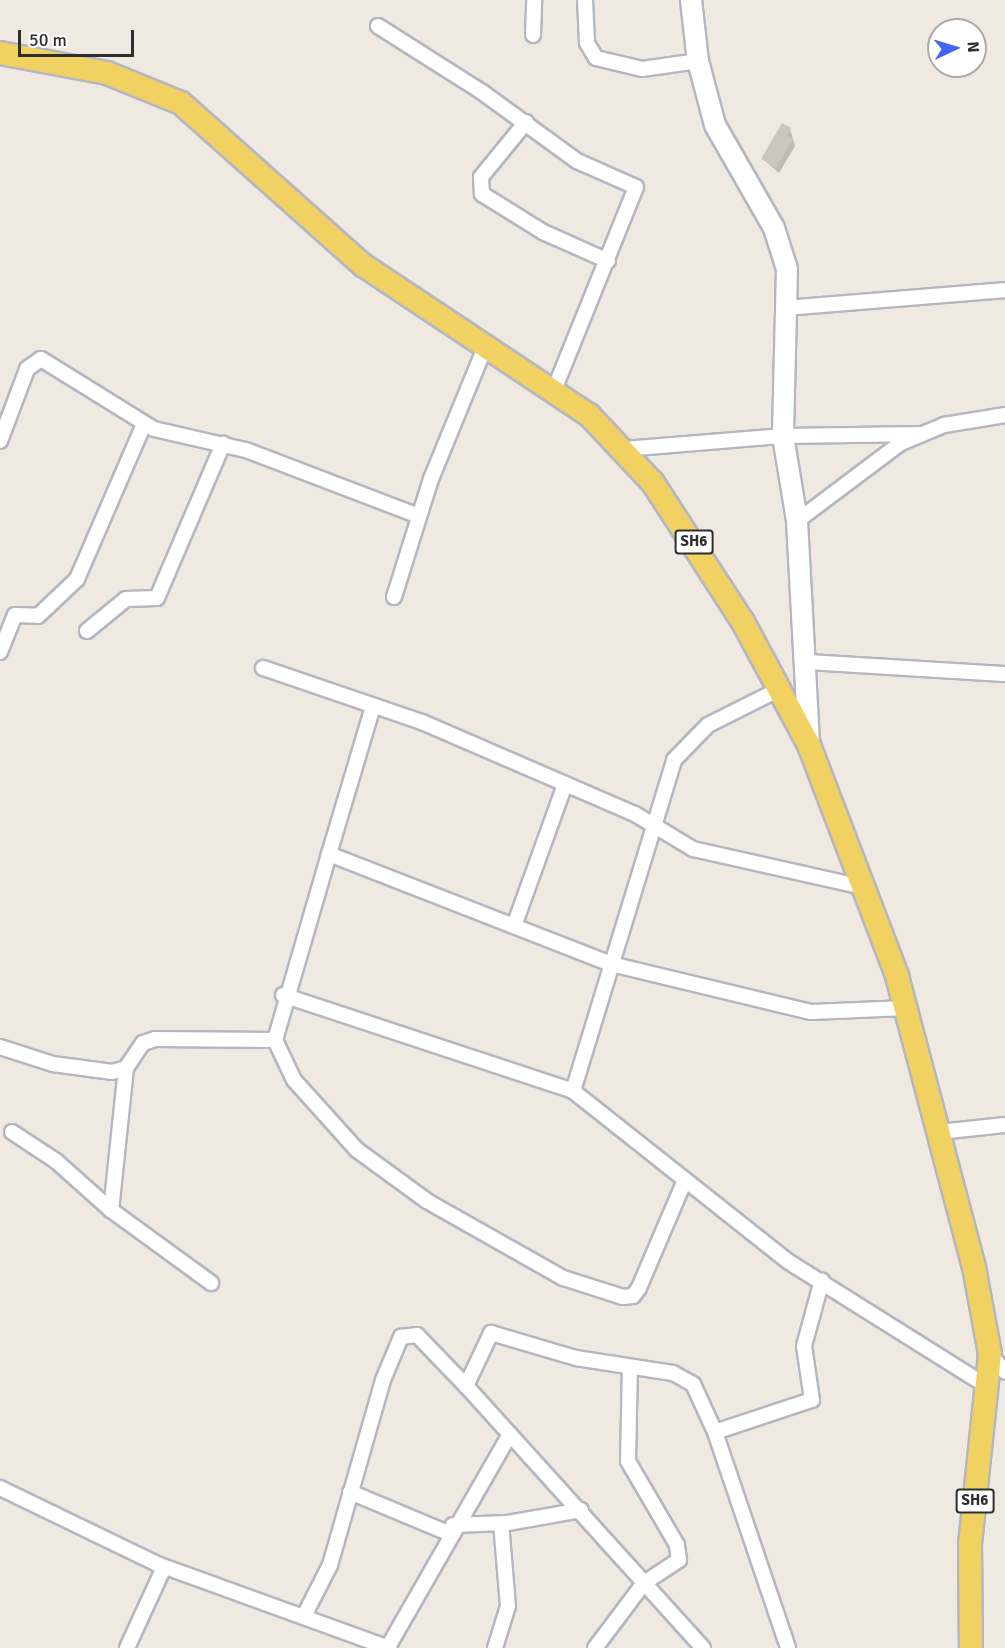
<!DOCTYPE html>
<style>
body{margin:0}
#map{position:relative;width:1005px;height:1648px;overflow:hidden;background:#efe9e1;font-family:Signika,sans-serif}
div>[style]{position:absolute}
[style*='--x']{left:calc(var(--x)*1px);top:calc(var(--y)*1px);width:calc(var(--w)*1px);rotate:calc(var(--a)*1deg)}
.shadow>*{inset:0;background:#0003}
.building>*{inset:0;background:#cbc7bf}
.roads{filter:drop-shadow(2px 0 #b4b7c1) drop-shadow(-2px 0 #b4b7c1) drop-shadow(0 2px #b4b7c1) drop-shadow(0 -2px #b4b7c1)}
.minor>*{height:14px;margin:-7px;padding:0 7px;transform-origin:7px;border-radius:7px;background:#fff}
.secondary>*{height:20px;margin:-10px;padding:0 10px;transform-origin:10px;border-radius:10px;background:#fff}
.primary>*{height:22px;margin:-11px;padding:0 11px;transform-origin:11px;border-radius:11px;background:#f2d163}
span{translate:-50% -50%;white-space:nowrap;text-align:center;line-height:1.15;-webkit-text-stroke:4.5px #fff;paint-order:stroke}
.shield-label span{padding:2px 4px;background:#fff;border:2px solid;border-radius:4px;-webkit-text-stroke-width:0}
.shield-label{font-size:15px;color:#2e2e2e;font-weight:700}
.north{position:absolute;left:927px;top:18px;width:60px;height:60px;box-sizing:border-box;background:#fff;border:2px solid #ababab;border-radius:50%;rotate:86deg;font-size:16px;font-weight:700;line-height:24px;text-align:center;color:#2e2e2e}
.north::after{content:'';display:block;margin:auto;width:21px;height:27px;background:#4264fb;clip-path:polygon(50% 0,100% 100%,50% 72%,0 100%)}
.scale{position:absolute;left:18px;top:30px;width:116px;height:27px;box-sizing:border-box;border:3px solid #2e2e2e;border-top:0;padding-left:8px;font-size:18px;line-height:21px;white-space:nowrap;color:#2e2e2e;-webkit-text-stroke:4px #fff;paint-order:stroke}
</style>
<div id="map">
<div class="shadow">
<i style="clip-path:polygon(790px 129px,795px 146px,779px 173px,763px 159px)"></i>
</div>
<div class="building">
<i style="clip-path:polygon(782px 123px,791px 128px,787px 136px,793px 139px,776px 168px,761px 159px)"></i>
</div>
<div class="roads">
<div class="minor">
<i style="--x:585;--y:0;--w:43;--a:87.3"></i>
<i style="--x:587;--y:43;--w:17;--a:59"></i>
<i style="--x:596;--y:58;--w:47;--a:13.4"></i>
<i style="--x:642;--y:69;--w:57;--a:-8.1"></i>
<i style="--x:378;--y:26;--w:123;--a:32.4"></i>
<i style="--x:482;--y:92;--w:117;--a:36"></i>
<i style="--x:577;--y:161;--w:64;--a:23.8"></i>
<i style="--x:636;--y:187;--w:219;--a:112"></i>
<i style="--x:533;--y:35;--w:35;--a:-88"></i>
<i style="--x:526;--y:122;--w:71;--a:129.3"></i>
<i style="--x:481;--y:177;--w:17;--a:87"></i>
<i style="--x:482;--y:194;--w:72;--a:31.9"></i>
<i style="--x:543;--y:232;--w:71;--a:24"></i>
<i style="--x:786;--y:308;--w:220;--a:-4.7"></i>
<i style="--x:0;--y:441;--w:77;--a:-69.4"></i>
<i style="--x:27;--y:369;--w:17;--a:-36"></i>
<i style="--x:41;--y:359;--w:133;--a:31.8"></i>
<i style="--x:154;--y:429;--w:94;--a:12.9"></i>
<i style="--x:246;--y:450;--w:185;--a:20.9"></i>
<i style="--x:624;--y:449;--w:160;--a:-4.7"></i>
<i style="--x:783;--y:436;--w:139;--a:-0.8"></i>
<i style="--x:797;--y:521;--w:130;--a:-36.9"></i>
<i style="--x:901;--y:443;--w:47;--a:-22.7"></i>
<i style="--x:944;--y:425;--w:62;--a:-9.3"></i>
<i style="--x:394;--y:597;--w:124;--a:-72.6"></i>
<i style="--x:431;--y:479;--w:145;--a:-67.7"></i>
<i style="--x:87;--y:631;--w:50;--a:-39.4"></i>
<i style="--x:126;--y:599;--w:31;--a:-2"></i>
<i style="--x:157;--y:598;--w:168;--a:-66.8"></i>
<i style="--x:0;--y:652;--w:40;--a:-68"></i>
<i style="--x:15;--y:615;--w:23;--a:2"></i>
<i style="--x:38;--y:616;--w:54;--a:-43.5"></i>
<i style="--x:77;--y:579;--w:169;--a:-66.6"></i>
<i style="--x:807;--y:662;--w:198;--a:3.5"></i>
<i style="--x:263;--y:668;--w:168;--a:18.8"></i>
<i style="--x:422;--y:722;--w:232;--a:23.4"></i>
<i style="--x:635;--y:814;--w:68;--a:31.1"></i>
<i style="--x:693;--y:849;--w:174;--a:12.6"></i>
<i style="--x:329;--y:854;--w:154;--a:-73.4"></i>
<i style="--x:514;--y:926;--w:151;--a:-70.2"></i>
<i style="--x:283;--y:995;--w:305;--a:18.3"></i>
<i style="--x:573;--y:1091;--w:275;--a:38.4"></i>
<i style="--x:789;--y:1262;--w:235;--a:32.1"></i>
<i style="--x:0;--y:1047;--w:56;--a:17.8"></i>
<i style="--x:53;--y:1064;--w:60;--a:7.7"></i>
<i style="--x:112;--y:1072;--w:15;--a:-16"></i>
<i style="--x:126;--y:1068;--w:30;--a:-56"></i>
<i style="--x:143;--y:1043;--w:13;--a:-18"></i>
<i style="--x:155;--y:1039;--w:120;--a:0.5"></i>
<i style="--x:126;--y:1068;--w:143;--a:96"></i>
<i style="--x:111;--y:1210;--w:124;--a:36.1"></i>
<i style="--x:573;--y:1091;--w:346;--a:-73"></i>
<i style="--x:674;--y:760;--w:49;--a:-45.8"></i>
<i style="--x:708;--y:725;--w:78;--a:-26.6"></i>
<i style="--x:12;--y:1132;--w:53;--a:33.4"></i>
<i style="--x:56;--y:1161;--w:74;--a:41.7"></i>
<i style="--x:939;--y:1132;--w:66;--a:-6.1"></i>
<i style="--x:685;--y:1180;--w:117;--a:113.1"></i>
<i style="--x:639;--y:1288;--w:10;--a:127"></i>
<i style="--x:633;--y:1296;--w:10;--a:174"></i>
<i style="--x:623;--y:1297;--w:63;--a:-162.4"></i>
<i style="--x:563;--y:1278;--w:156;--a:-150.5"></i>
<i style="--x:427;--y:1201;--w:87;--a:-143.9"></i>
<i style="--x:357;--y:1150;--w:94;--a:-132"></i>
<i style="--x:294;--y:1080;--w:44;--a:-115.4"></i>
<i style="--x:275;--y:1040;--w:194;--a:-73.8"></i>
<i style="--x:329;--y:854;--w:303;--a:21.3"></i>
<i style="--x:611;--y:964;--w:206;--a:13.5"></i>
<i style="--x:811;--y:1012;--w:95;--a:-2.4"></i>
<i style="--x:990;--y:1354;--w:23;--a:50"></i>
<i style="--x:715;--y:1432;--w:102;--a:-18.3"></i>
<i style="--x:812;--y:1400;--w:55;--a:-98.4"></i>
<i style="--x:804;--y:1346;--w:68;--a:-74.7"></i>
<i style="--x:0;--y:1488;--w:174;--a:25.8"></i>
<i style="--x:157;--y:1564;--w:247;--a:19.9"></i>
<i style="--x:350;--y:1492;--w:106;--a:22.7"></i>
<i style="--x:453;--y:1525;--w:55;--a:-2.1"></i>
<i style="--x:508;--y:1523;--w:74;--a:-10.1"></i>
<i style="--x:304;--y:1616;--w:57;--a:-63"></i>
<i style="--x:330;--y:1565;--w:192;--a:-74"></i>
<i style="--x:383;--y:1380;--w:47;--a:-67.3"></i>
<i style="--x:401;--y:1337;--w:16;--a:-7"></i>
<i style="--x:417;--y:1335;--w:71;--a:46.1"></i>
<i style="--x:388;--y:1647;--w:245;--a:-60.2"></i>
<i style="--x:127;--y:1648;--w:89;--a:-65.4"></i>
<i style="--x:495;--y:1648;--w:44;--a:-72.8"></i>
<i style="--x:508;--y:1606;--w:83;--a:-94.8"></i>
<i style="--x:595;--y:1648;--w:81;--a:-53"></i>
<i style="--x:644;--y:1583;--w:42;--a:-33.3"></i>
<i style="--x:679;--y:1560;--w:15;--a:-98"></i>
<i style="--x:677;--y:1545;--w:97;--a:-120.3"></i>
<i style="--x:628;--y:1461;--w:94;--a:-88.8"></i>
<i style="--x:703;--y:1648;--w:353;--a:-132.1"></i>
<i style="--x:466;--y:1386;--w:59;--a:-64.7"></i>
<i style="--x:491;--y:1333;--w:89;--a:16.4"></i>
<i style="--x:576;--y:1358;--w:98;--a:8.8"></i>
<i style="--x:673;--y:1373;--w:23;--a:29"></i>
<i style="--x:693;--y:1384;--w:53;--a:65.4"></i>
<i style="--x:715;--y:1432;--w:228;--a:71.3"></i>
</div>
<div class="secondary">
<i style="--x:691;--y:0;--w:61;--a:83.5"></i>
<i style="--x:698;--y:61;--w:66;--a:75.1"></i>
<i style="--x:715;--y:125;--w:119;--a:60.2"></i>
<i style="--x:774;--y:228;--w:43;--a:72.4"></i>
<i style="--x:787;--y:269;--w:167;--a:91.4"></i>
<i style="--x:783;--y:436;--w:86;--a:80.6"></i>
<i style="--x:797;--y:521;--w:224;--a:86.9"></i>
</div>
<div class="primary">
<i style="--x:0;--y:53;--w:109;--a:10.6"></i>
<i style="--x:107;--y:73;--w:80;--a:22.1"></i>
<i style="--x:181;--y:103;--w:244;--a:41.7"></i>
<i style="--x:363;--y:265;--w:271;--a:33.6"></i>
<i style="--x:589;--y:415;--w:93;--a:46.7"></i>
<i style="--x:653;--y:483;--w:166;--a:57.1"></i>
<i style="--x:743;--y:622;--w:140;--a:61.8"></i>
<i style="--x:809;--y:745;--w:247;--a:69.1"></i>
<i style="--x:897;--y:976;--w:301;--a:75.2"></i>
<i style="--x:974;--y:1267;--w:88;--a:79.6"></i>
<i style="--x:990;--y:1354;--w:190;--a:96"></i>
<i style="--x:970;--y:1543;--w:105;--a:89.5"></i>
</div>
</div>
<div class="shield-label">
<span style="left:694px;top:542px">SH6</span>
<span style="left:975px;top:1501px">SH6</span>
</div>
<div class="north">N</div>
<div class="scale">50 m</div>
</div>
